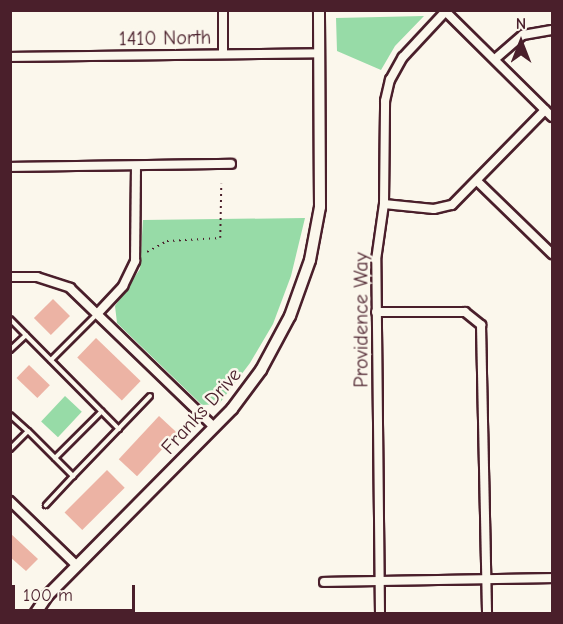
<!DOCTYPE html>
<style>
body{margin:0}
#map{position:relative;width:563px;height:624px;overflow:hidden;background:#fbf7ec;font-family:"Comic Neue",sans-serif}
div>[style]{position:absolute}
[style*='--x']{left:calc(var(--x)*1px);top:calc(var(--y)*1px);width:calc(var(--w)*1px);rotate:calc(var(--a)*1deg)}
.green>*{inset:0;background:#97dba7;transform-origin:0 0}
.building>*{inset:0;background:#ecb3a4;transform-origin:0 0}
.path>*{height:1.5px;margin-top:-0.75px;transform-origin:0;background:repeating-linear-gradient(90deg,#4a1f2b 0 1.5px,transparent 0 6px)}
.roads{filter:drop-shadow(2px 0 #4a1f2b) drop-shadow(-2px 0 #4a1f2b) drop-shadow(0 2px #4a1f2b) drop-shadow(0 -2px #4a1f2b)}
.service>*{height:4px;margin:-2px;padding:0 2px;transform-origin:2px;border-radius:2px;background:#fbf7ec}
.minor>*{height:8px;margin:-4px;padding:0 4px;transform-origin:4px;border-radius:4px;background:#fbf7ec}
.tertiary>*{height:10px;margin:-5px;padding:0 5px;transform-origin:5px;border-radius:5px;background:#fbf7ec}
span{translate:-50% -50%;white-space:nowrap;text-align:center;line-height:1.15;-webkit-text-stroke:5px #fbf7ec;paint-order:stroke}
.street-label{font-size:20px;color:#4a1f2b}
.frame{position:absolute;inset:0;border:12px solid #4a1f2b;pointer-events:none}
.north{position:absolute;left:491px;top:12px;width:60px;height:60px;-webkit-text-stroke:4px #fbf7ec;paint-order:stroke;rotate:0deg;font-size:16px;font-weight:700;line-height:24px;text-align:center;color:#4a1f2b}
.north::after{content:'';display:block;margin:auto;width:21px;height:27px;background:#4a1f2b;clip-path:polygon(50% 0,100% 100%,50% 72%,0 100%)}
.scale{position:absolute;left:12px;top:585px;width:123px;height:27px;box-sizing:border-box;border:3px solid #4a1f2b;border-top:0;padding-left:8px;font-size:18px;line-height:21px;white-space:nowrap;color:#4a1f2b;-webkit-text-stroke:4px #fbf7ec;paint-order:stroke}
</style>
<div id="map">
<div class="green">
<i style="clip-path:polygon(424px 16px,395px 46px,381px 70px,337px 51px,336px 18px)"></i>
<i style="clip-path:polygon(305px 218px,291px 276px,273px 324px,250px 363px,219px 404px,202px 405px,117px 323px,115px 306px,140px 269px,143px 220px)"></i>
<i style="left:65px;top:396px;width:23px;height:35px;rotate:43deg"></i>
</div>
<div class="building">
<i style="left:53px;top:299px;width:24px;height:27px;rotate:45deg"></i>
<i style="left:96px;top:338px;width:62px;height:27px;rotate:44deg"></i>
<i style="left:29px;top:365px;width:29px;height:18px;rotate:44deg"></i>
<i style="left:159px;top:416px;width:25px;height:59px;rotate:43deg"></i>
<i style="left:107px;top:470px;width:25px;height:60px;rotate:45deg"></i>
<i style="clip-path:polygon(10px 533px,38px 559px,26px 571px,10px 557px)"></i>
</div>
<div class="path">
<i style="--x:147;--y:252;--w:23;--a:-29"></i>
<i style="--x:167;--y:241;--w:53;--a:-3.2"></i>
<i style="--x:220;--y:238;--w:54;--a:-88.9"></i>
</div>
<div class="roads">
<div class="service">
<i style="--x:10;--y:319;--w:155;--a:45.3"></i>
<i style="--x:10;--y:350;--w:22;--a:-43"></i>
<i style="--x:51;--y:360;--w:65;--a:-45"></i>
<i style="--x:10;--y:415;--w:24;--a:42"></i>
<i style="--x:10;--y:449;--w:25;--a:-45"></i>
<i style="--x:28;--y:431;--w:64;--a:45"></i>
<i style="--x:73;--y:476;--w:40;--a:133"></i>
<i style="--x:55;--y:458;--w:66;--a:-45"></i>
<i style="--x:73;--y:476;--w:111;--a:-46.1"></i>
</div>
<div class="minor">
<i style="--x:223;--y:10;--w:44;--a:90"></i>
<i style="--x:444;--y:10;--w:152;--a:44.7"></i>
<i style="--x:10;--y:57;--w:309;--a:-0.7"></i>
<i style="--x:495;--y:59;--w:37;--a:-41"></i>
<i style="--x:523;--y:35;--w:29;--a:-10"></i>
<i style="--x:10;--y:167;--w:221;--a:-0.8"></i>
<i style="--x:477;--y:181;--w:105;--a:44.2"></i>
<i style="--x:384;--y:204;--w:50;--a:5.7"></i>
<i style="--x:434;--y:209;--w:18;--a:-13"></i>
<i style="--x:452;--y:205;--w:133;--a:-45.6"></i>
<i style="--x:10;--y:277;--w:27;--a:0"></i>
<i style="--x:37;--y:277;--w:35;--a:18"></i>
<i style="--x:70;--y:288;--w:200;--a:44"></i>
<i style="--x:376;--y:312;--w:89;--a:0"></i>
<i style="--x:465;--y:312;--w:21;--a:39"></i>
<i style="--x:481;--y:325;--w:289;--a:88.8"></i>
<i style="--x:98;--y:313;--w:37;--a:-47"></i>
<i style="--x:123;--y:286;--w:28;--a:-64"></i>
<i style="--x:135;--y:261;--w:95;--a:-89.4"></i>
<i style="--x:10;--y:501;--w:93;--a:44.1"></i>
<i style="--x:324;--y:582;--w:228;--a:-1"></i>
<i style="--x:380;--y:614;--w:354;--a:-90.6"></i>
<i style="--x:376;--y:260;--w:57;--a:-81.9"></i>
<i style="--x:384;--y:204;--w:103;--a:-89.4"></i>
<i style="--x:385;--y:101;--w:22;--a:-77"></i>
<i style="--x:390;--y:80;--w:26;--a:-61"></i>
<i style="--x:403;--y:57;--w:62;--a:-47"></i>
</div>
<div class="tertiary">
<i style="--x:35;--y:614;--w:23;--a:-56"></i>
<i style="--x:48;--y:595;--w:262;--a:-45.3"></i>
<i style="--x:232;--y:409;--w:49;--a:-53.4"></i>
<i style="--x:261;--y:370;--w:61;--a:-61.8"></i>
<i style="--x:290;--y:316;--w:59;--a:-70.3"></i>
<i style="--x:310;--y:260;--w:54;--a:-79.3"></i>
<i style="--x:320;--y:207;--w:197;--a:-90.3"></i>
</div>
</div>
<div class="street-label">
<span style="left:165px;top:38px;rotate:-1deg">1410 North</span>
<span style="left:361px;top:320px;rotate:-90deg">Providence Way</span>
<span style="left:201px;top:411px;rotate:-48deg">Franks Drive</span>
</div>
<div class="frame"></div>
<div class="north">N</div>
<div class="scale">100 m</div>
</div>
